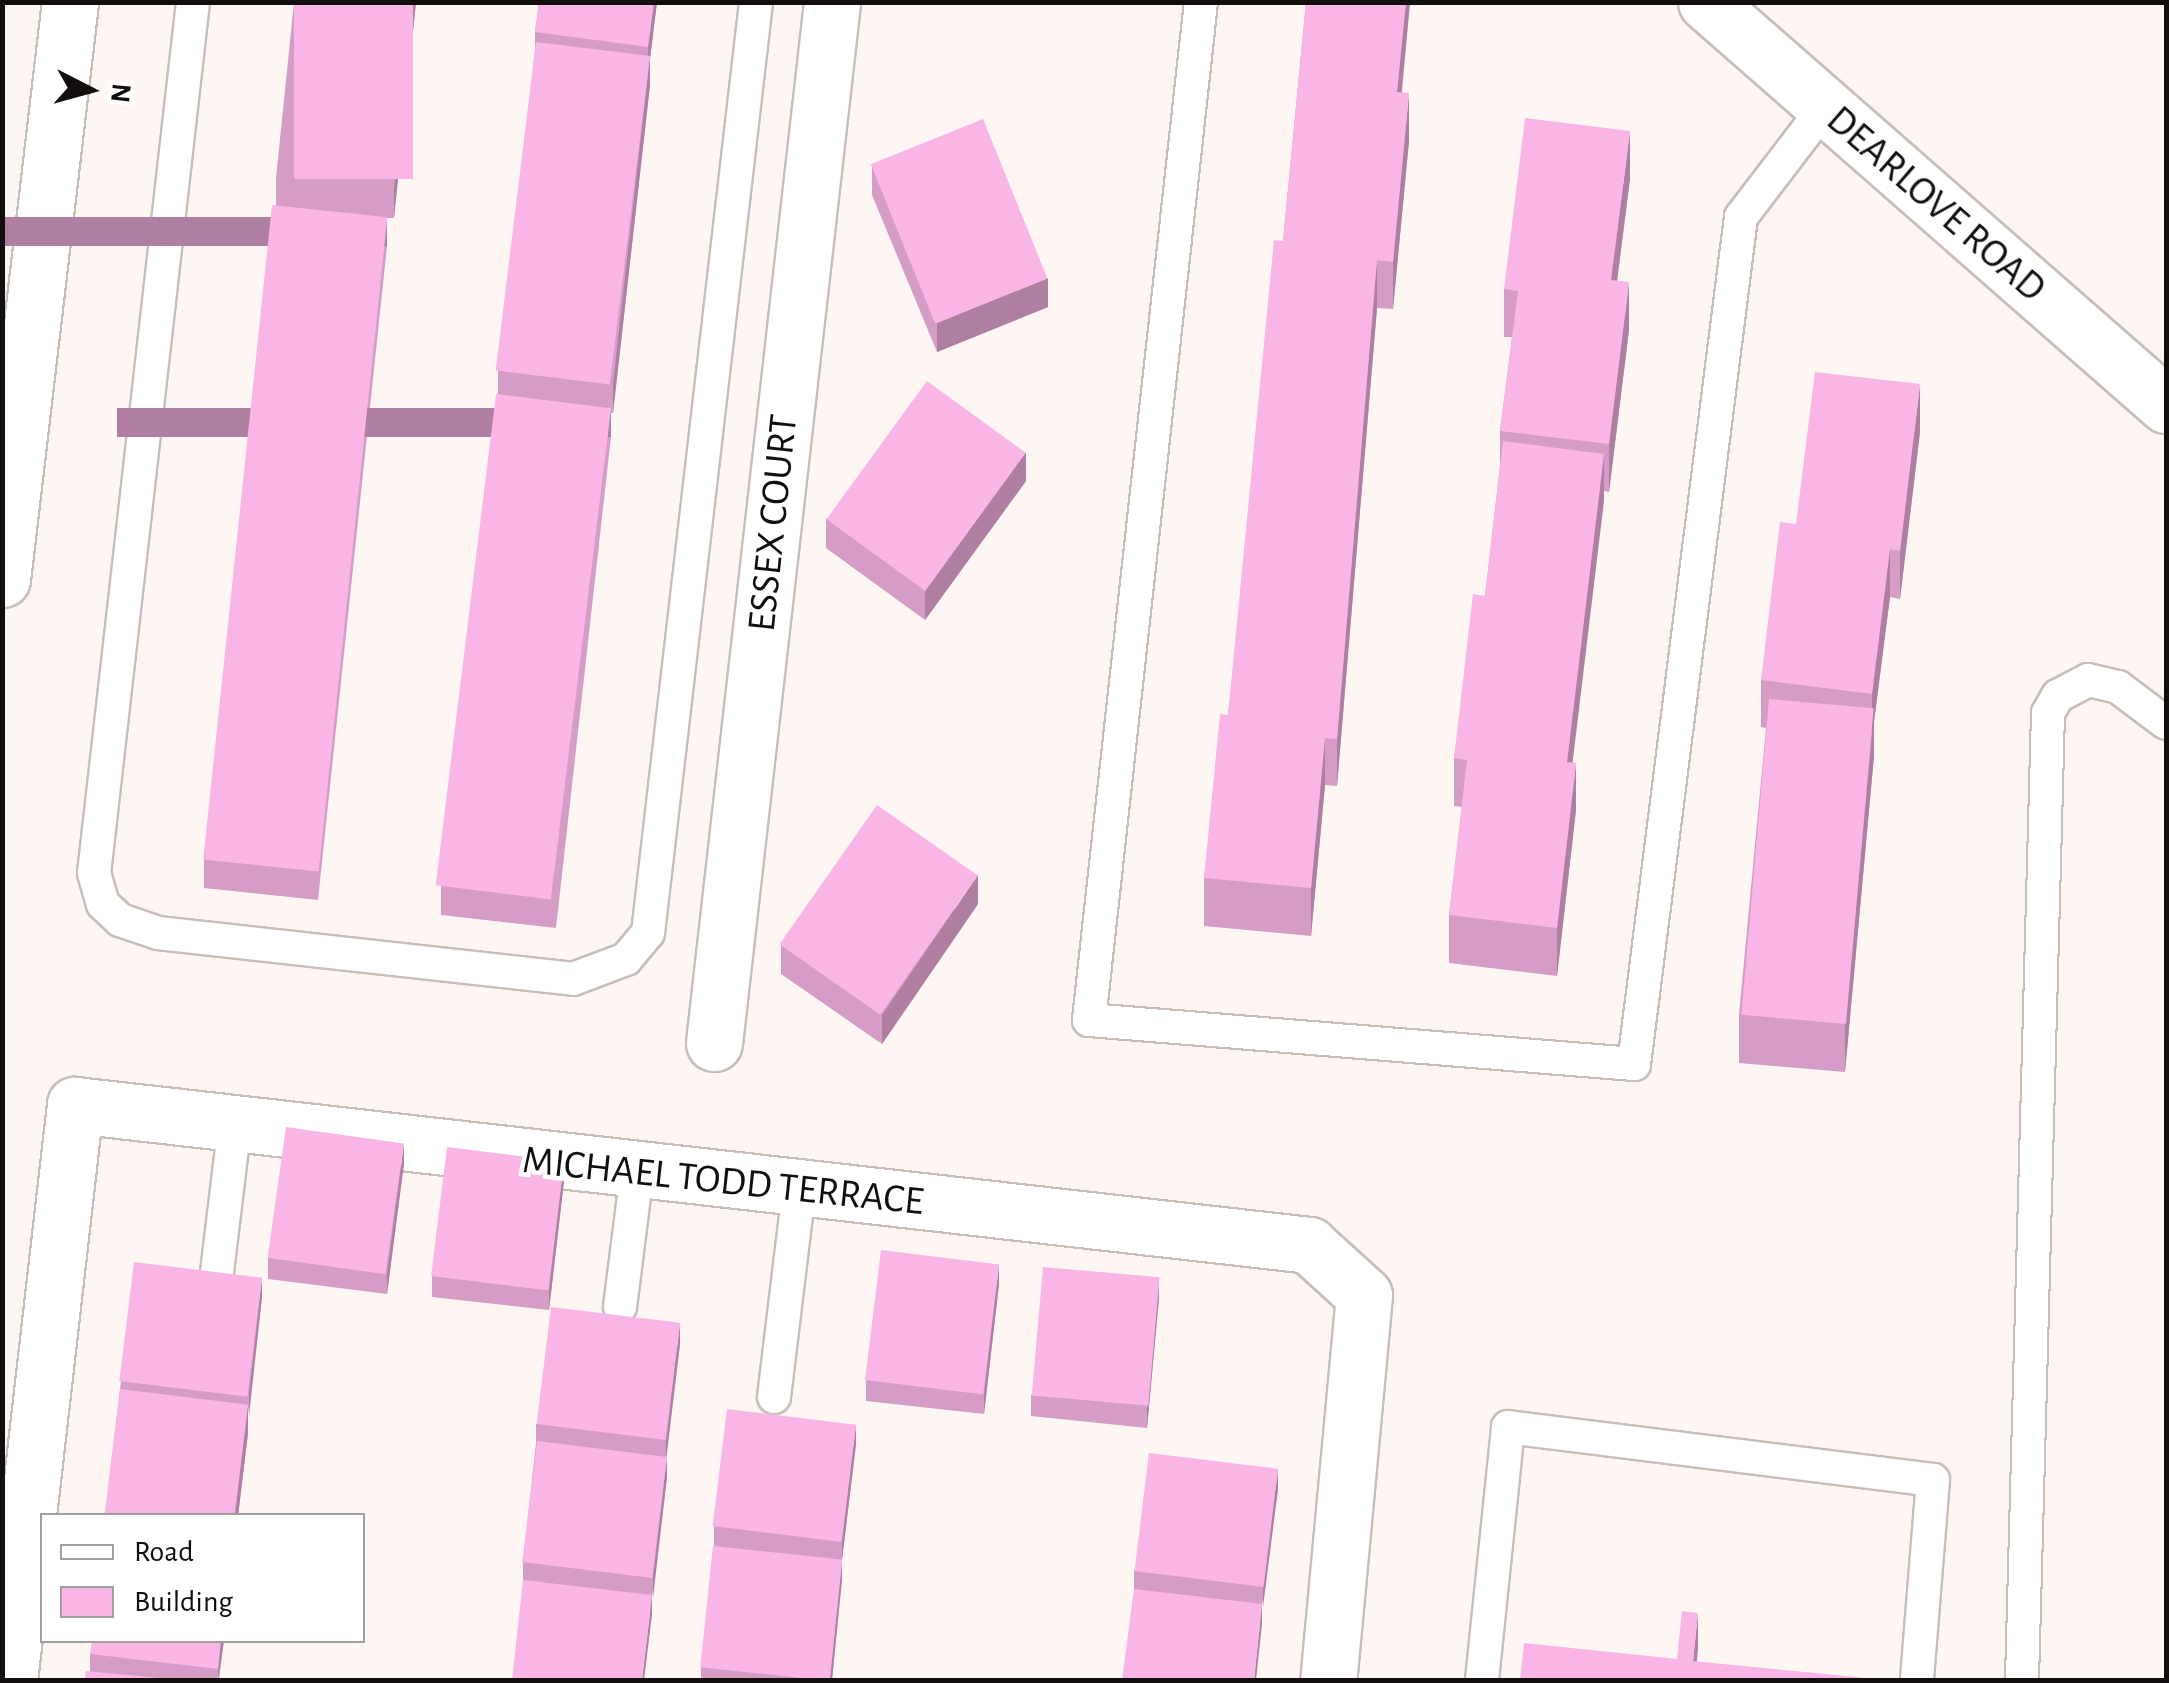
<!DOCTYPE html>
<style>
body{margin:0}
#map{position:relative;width:2169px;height:1683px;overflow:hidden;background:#fef6f3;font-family:"Alegreya Sans",sans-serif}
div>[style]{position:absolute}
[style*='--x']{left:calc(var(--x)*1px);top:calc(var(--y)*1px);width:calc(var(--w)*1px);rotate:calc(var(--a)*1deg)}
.roads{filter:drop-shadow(2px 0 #c7beba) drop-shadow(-2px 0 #c7beba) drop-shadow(0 2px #c7beba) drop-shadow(0 -2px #c7beba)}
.lane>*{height:32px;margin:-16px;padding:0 16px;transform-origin:16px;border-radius:16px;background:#fff}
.street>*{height:55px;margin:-27.5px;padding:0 27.5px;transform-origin:27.5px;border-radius:27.5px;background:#fff}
.secondary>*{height:55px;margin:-27.5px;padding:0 27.5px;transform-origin:27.5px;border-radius:27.5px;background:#fff}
.wall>*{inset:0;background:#d59cc6}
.shaded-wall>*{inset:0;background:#ae7fa1;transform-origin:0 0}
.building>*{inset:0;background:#f8b5e6;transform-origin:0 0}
span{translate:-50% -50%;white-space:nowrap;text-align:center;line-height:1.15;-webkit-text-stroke:9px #fff;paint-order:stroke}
.street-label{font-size:40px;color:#110e0d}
.frame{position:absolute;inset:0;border:5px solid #110e0d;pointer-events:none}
.legend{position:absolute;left:40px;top:1513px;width:325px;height:130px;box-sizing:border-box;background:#fff;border:2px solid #a09f9e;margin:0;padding:12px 18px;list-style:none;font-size:30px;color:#110e0d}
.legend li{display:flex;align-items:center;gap:20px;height:50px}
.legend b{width:50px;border:2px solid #a09f9e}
.north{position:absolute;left:40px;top:40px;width:100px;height:100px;-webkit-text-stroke:8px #fff;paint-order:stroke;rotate:96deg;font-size:28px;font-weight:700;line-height:40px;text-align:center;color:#110e0d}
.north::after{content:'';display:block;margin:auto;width:35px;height:45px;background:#110e0d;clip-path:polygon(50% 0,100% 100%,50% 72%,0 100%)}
</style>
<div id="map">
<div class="roads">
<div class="lane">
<i style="--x:193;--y:2;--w:877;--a:96.48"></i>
<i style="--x:94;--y:873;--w:32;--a:74"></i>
<i style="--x:103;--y:904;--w:23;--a:43"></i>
<i style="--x:120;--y:920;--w:40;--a:18.9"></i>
<i style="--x:158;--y:933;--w:418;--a:6.3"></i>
<i style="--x:573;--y:979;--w:57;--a:-20.7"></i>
<i style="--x:626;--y:959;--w:34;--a:-50"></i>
<i style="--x:648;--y:933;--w:937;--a:-83.38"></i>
<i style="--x:1201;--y:2;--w:1024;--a:96.28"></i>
<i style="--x:1089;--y:1020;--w:547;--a:4.62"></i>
<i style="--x:1634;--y:1064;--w:854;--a:-82.8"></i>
<i style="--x:1741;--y:217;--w:138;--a:-52.6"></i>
<i style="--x:217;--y:1272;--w:149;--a:-83.1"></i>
<i style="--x:620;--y:1307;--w:136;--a:-82.8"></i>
<i style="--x:774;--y:1397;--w:209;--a:-83.1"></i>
<i style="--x:1482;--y:1680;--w:254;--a:-84.1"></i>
<i style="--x:1508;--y:1427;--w:428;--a:7.1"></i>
<i style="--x:1933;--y:1480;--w:201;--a:94.6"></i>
<i style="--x:2022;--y:1680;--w:967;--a:-88.46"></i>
<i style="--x:2048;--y:713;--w:20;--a:-60"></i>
<i style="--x:2058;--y:696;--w:34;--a:-28"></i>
<i style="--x:2088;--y:680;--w:31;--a:13"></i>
<i style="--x:2118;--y:687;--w:60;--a:36.9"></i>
</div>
<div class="street">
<i style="--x:2;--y:579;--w:581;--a:-83.28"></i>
<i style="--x:714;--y:1043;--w:1048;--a:-83.53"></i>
<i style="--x:9;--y:1680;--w:579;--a:-83.45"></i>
<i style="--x:75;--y:1105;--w:1242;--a:6.47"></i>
<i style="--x:1309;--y:1245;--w:74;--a:42.3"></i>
<i style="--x:1364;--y:1295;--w:387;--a:95.3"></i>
</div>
<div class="secondary">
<i style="--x:1706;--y:2;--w:612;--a:41.22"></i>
</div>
</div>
<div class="wall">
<i style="clip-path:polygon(294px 2px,416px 2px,394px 218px,387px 218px,387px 246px,318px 900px,204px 888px,204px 859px,276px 205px,276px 178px)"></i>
<i style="clip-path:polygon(539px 2px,657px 2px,650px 59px,650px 85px,613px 413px,611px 413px,611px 437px,556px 928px,441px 915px,441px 886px,498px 395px,498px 371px,535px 51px,535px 32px)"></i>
<i style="clip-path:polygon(1306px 2px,1410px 2px,1402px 92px,1409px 141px,1393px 309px,1377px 308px,1337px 786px,1325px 785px,1311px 936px,1204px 926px,1204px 878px,1228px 715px,1283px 241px)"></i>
<i style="clip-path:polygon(872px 166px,1048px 307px,937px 352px,872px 195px)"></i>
<i style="clip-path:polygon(1630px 179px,1617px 281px,1629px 330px,1609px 492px,1604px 491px,1572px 762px,1576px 810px,1557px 976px,1449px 963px,1449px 915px,1462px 807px,1454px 806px,1454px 758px,1485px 596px,1500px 466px,1500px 431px,1512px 337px,1504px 337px,1504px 289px)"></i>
<i style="clip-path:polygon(1920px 432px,1900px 599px,1890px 597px,1874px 722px,1874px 756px,1845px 1072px,1739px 1063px,1739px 1015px,1766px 728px,1761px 727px,1761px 680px,1796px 524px)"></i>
<i style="clip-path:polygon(1026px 481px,925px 620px,826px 548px,826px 519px)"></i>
<i style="clip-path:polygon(978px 904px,882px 1044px,781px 974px,781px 945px)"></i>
<i style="clip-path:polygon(404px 1163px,387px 1294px,268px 1279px,268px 1258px)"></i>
<i style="clip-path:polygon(564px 1181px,549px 1310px,432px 1297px,432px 1276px)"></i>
<i style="clip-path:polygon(999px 1284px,984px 1414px,866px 1401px,866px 1380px)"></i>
<i style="clip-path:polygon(262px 1297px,248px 1415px,248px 1433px,238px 1516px,105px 1516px,121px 1381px)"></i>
<i style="clip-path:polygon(1159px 1298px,1147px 1428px,1031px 1416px,1031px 1395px)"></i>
<i style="clip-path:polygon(680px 1344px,666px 1456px,667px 1477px,652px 1598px,652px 1615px,523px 1581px,523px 1562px,536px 1443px,536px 1424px)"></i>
<i style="clip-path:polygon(856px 1444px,842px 1560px,842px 1579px,832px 1680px,701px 1680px,701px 1667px,714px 1546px,714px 1526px)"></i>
<i style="clip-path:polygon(1278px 1489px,1262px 1607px,1262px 1624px,1134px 1589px,1134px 1571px)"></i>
<i style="clip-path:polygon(224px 1640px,219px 1680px,85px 1680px,90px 1672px,90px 1654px)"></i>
</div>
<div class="shaded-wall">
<i style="clip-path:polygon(413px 2px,416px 2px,394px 218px,394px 190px)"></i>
<i style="clip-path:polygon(654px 2px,657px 2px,650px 59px,650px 85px,613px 413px,613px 384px,648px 74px,648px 47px)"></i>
<i style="clip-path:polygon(1406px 2px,1410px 2px,1397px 139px,1397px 92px)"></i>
<i style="clip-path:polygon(1409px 93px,1409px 141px,1393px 309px,1393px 262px)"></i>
<i style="clip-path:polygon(1630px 131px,1630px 179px,1611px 328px,1611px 280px)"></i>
<i style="left:387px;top:217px;width:29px;height:658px;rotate:90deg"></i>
<i style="clip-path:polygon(1377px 260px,1377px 308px,1337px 786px,1337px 739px)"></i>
<i style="clip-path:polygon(1048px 278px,1048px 307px,937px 352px,937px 323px)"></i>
<i style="clip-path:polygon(1629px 282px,1629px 330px,1609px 492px,1609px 444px)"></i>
<i style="clip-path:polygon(1920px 384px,1920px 432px,1900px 599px,1900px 551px)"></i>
<i style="left:611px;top:408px;width:29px;height:494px;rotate:90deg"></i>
<i style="clip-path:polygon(1026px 452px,1026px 481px,925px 620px,925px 591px)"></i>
<i style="clip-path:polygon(1604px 454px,1604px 501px,1567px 809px,1567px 762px)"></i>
<i style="clip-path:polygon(1890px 549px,1890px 597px,1874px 722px,1874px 756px,1845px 1072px,1845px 1025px,1872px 735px,1872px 694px)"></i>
<i style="clip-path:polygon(1325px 738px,1325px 785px,1311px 936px,1311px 888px)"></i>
<i style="clip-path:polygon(1576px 763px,1576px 810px,1557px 976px,1557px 928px)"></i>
<i style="clip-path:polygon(978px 875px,978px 904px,882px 1044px,882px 1015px)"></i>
<i style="clip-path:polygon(404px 1143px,404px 1163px,387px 1294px,387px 1274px)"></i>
<i style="clip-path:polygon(564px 1161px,564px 1181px,549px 1310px,549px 1290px)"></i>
<i style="clip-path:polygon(999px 1264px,999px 1284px,984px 1414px,984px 1394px)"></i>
<i style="clip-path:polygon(262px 1277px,262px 1297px,249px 1416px,249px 1395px)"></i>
<i style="clip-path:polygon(1159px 1278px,1159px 1298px,1147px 1428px,1147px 1408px)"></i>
<i style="clip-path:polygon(680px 1323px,680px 1344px,666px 1461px,666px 1441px)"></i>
<i style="clip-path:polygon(248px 1404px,248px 1433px,238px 1516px,235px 1516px)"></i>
<i style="clip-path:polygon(856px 1424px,856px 1444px,842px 1560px,842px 1579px,832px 1680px,830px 1680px,842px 1561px,842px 1541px)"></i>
<i style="clip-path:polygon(667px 1457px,667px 1477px,653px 1598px,653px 1578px)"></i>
<i style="clip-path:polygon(1278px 1469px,1278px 1489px,1263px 1607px,1263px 1587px)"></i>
<i style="clip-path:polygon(652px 1595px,652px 1615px,644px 1680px,642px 1680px)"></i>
<i style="clip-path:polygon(1262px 1604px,1262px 1624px,1256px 1680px,1254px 1680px)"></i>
<i style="clip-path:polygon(1698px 1613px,1698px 1649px,1695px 1680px,1693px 1661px)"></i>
<i style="clip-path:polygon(221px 1640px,224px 1640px,218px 1680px,218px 1669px)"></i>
</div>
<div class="building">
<i style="left:294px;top:2px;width:119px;height:177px"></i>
<i style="clip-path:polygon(539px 2px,654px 2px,648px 47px,535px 32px)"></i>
<i style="clip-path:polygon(1306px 2px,1406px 2px,1397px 92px,1409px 93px,1393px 262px,1377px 260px,1337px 739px,1325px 738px,1311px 888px,1204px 878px,1220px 714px,1228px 715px,1274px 240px,1283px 241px)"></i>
<i style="left:536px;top:42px;width:115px;height:331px;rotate:7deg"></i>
<i style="clip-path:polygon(1525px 118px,1630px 131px,1611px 280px,1629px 282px,1609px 444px,1500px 431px,1518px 291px,1504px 289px)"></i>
<i style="left:983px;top:119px;width:172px;height:121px;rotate:68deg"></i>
<i style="left:272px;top:205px;width:116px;height:658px;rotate:6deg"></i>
<i style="clip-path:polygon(1815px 372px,1920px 384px,1900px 551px,1890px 549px,1872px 694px,1761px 680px,1780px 522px,1796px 524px)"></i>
<i style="left:927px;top:381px;width:122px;height:171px;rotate:36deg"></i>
<i style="left:496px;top:394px;width:116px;height:495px;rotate:7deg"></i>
<i style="clip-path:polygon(1503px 441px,1604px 454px,1567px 762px,1576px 763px,1557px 928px,1449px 915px,1467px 760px,1454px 758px,1473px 594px,1485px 596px)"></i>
<i style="left:1769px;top:699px;width:105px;height:317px;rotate:5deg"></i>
<i style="left:877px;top:805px;width:123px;height:170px;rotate:35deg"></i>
<i style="left:286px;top:1127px;width:119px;height:132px;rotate:8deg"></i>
<i style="left:447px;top:1147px;width:118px;height:130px;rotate:7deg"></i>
<i style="left:881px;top:1250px;width:119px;height:131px;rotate:7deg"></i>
<i style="left:134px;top:1262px;width:129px;height:120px;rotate:7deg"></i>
<i style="left:1043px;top:1267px;width:117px;height:129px;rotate:5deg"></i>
<i style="left:551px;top:1307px;width:130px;height:118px;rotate:7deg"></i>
<i style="left:120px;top:1389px;width:129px;height:128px;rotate:7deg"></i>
<i style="left:727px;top:1409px;width:130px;height:118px;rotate:7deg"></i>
<i style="left:537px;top:1441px;width:131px;height:122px;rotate:7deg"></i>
<i style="left:1149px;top:1453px;width:130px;height:119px;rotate:7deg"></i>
<i style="left:713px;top:1546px;width:130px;height:122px;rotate:6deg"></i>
<i style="clip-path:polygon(523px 1580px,652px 1595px,642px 1680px,512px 1680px)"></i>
<i style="clip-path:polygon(1134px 1589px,1262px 1604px,1254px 1680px,1122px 1680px)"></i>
<i style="clip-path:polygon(1682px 1611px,1698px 1613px,1693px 1661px,1886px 1680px,1520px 1680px,1524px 1643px,1677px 1659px)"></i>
<i style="clip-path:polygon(92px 1640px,221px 1640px,218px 1669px,90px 1654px)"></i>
<i style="clip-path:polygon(86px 1671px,180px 1680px,85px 1680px)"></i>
</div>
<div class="street-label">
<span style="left:1936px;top:204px;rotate:41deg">DEARLOVE ROAD</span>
<span style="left:773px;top:523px;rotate:-84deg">ESSEX COURT</span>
<span style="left:723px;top:1181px;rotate:6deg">MICHAEL TODD TERRACE</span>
</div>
<div class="frame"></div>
<ul class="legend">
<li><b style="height:12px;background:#fff"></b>Road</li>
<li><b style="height:28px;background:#f8b5e6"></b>Building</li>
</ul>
<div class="north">N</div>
</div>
